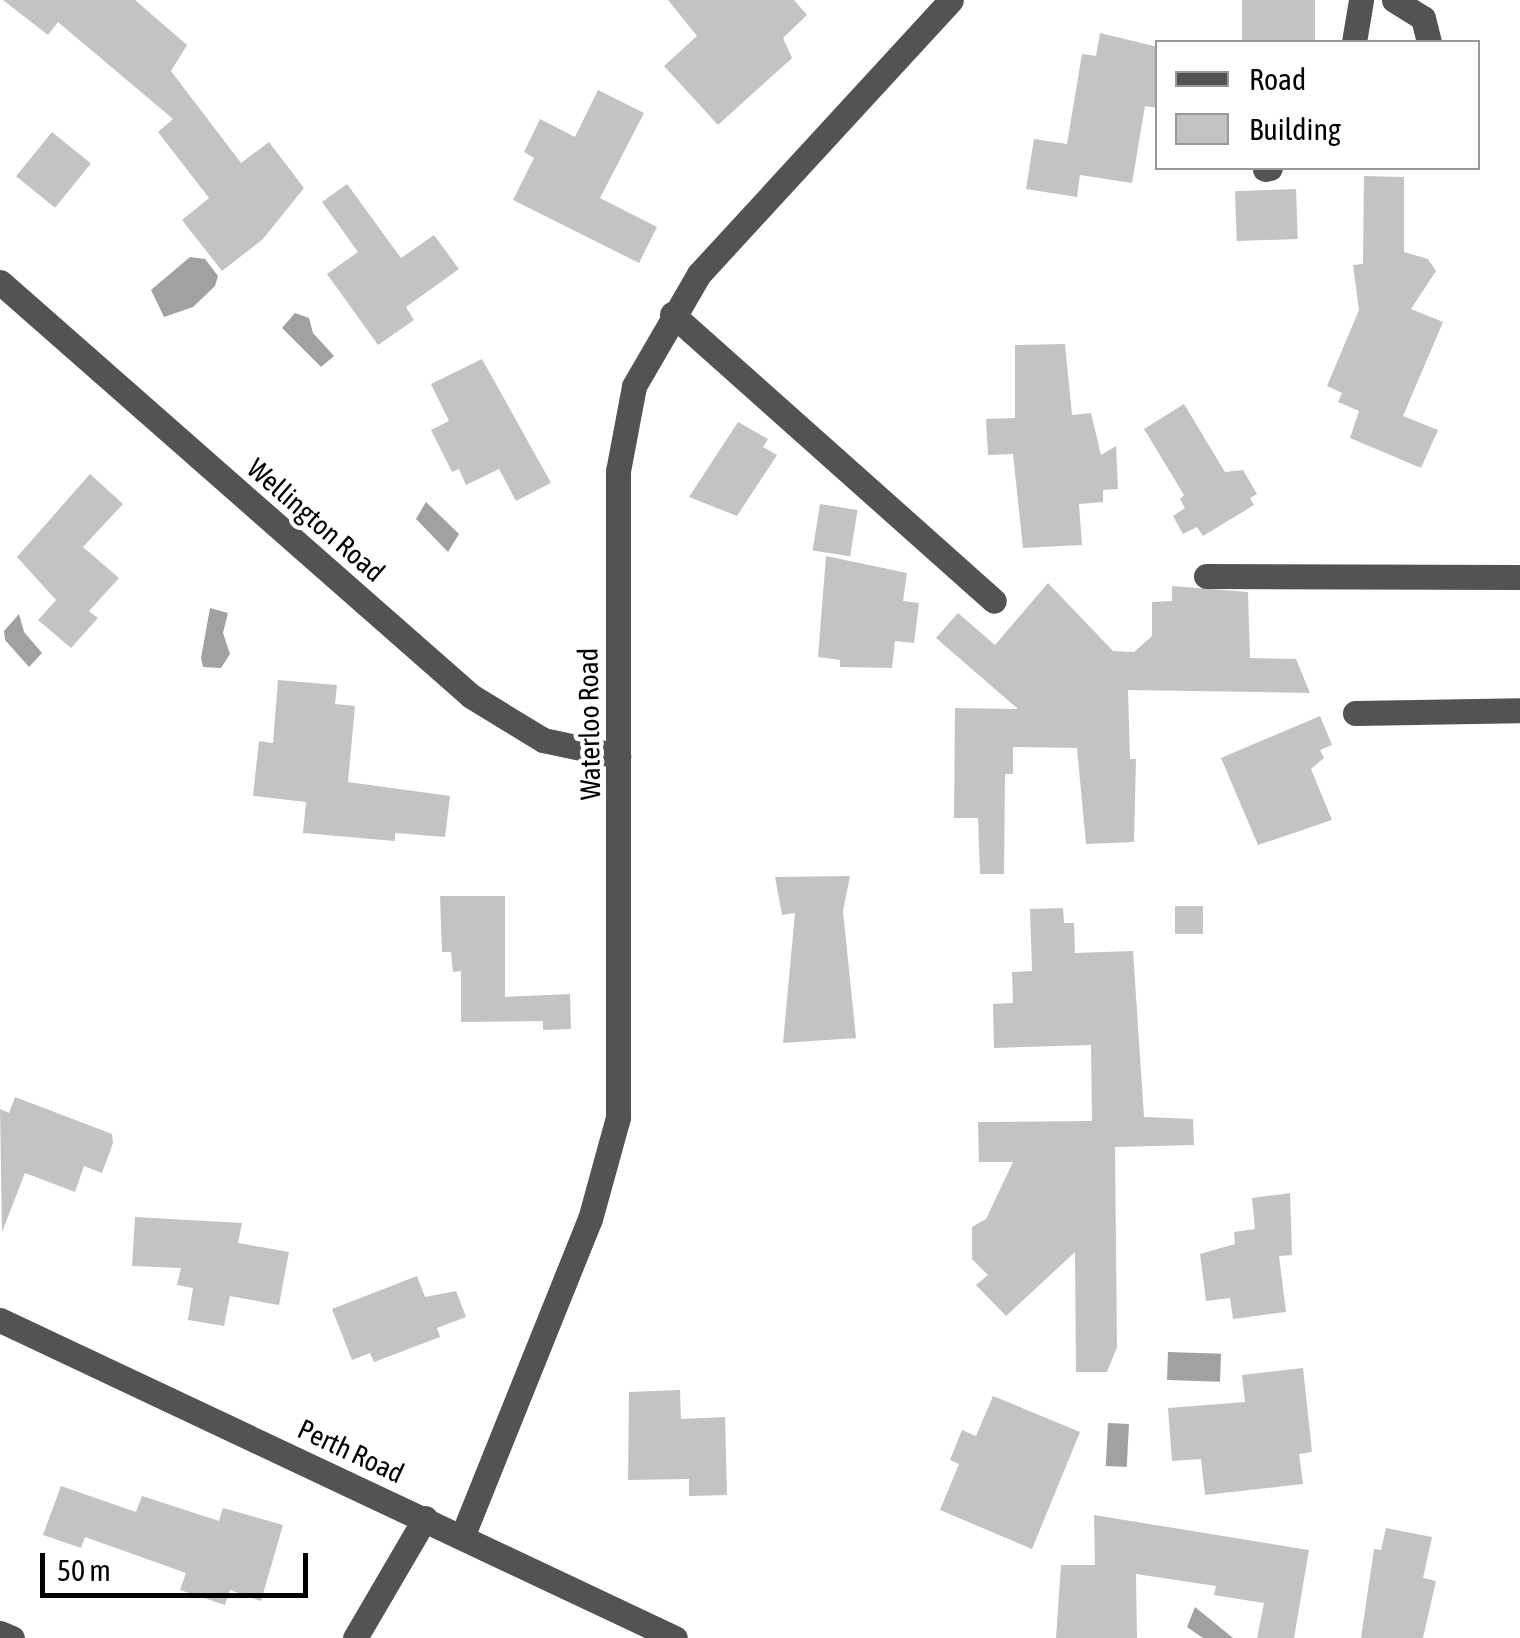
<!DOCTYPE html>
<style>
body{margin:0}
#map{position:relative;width:1520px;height:1638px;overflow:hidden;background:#fff;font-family:"Asap Condensed",sans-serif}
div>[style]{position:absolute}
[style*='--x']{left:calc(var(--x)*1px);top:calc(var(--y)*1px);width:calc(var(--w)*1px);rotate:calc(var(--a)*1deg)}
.water>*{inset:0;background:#a1a1a1;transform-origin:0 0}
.building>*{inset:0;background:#c3c3c3;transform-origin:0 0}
.minor>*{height:25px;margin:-12.5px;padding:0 12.5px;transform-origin:12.5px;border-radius:12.5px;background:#535353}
span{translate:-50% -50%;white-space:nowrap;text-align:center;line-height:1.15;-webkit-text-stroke:9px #fff;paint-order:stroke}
.street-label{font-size:28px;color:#000}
.legend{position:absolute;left:1155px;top:40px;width:325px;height:130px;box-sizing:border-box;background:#fff;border:2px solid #999;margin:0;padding:12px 18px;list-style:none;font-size:30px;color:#000}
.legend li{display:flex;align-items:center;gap:20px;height:50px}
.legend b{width:50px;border:2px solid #999}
.scale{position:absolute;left:40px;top:1553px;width:268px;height:45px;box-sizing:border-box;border:5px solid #000;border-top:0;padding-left:12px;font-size:30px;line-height:35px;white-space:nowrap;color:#000;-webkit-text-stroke:8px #fff;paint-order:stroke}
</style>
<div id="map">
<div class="water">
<i style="clip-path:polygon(190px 257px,205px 259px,218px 276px,215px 286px,193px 307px,164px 317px,151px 290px)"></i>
<i style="clip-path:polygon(295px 313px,309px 318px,313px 333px,334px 356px,321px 367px,282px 328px)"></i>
<i style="clip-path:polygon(426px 502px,459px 534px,448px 552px,416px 519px)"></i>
<i style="clip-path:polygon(210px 608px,228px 613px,223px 633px,230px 654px,221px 668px,203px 667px,201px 658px)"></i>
<i style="clip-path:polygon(19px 614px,24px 632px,42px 653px,29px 667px,5px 640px,4px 631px)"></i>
<i style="left:1168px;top:1352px;width:53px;height:28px;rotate:2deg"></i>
<i style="left:1108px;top:1423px;width:21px;height:43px;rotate:3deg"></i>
<i style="clip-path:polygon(1195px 1607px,1233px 1638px,1203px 1638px,1187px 1627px)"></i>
</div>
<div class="building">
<i style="clip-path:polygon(3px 0,135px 0,187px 45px,171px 71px,241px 163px,269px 142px,304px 188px,263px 239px,222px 271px,182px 220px,209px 198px,158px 132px,173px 119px,58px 22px,48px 35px)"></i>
<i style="clip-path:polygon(668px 0,794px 0,807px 15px,783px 38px,792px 58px,718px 125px,664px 66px,697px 36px)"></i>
<i style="left:1242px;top:0;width:73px;height:42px"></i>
<i style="clip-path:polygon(1100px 33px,1158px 47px,1158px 108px,1145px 106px,1132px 183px,1080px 175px,1077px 197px,1026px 189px,1034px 139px,1067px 144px,1082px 54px,1096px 56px)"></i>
<i style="clip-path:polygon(598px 90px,644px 113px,600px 198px,657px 227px,639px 263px,513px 200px,534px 158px,524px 152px,540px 119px,575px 137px)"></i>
<i style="left:52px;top:132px;width:50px;height:57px;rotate:39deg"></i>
<i style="clip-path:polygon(1364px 176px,1404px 177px,1404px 252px,1428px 259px,1436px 271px,1411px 309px,1443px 322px,1403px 416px,1438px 430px,1421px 468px,1350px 438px,1359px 411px,1338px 402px,1342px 393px,1327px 386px,1359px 310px,1353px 265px,1363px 264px)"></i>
<i style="clip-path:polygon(347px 184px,401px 258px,434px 235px,459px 269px,406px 307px,414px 320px,378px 345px,327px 274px,358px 252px,322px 202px)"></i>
<i style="left:1296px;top:189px;width:50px;height:61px;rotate:88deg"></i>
<i style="clip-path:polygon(1065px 344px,1072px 415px,1091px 413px,1101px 455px,1116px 446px,1118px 489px,1103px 490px,1103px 502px,1079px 504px,1082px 545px,1023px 548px,1013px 454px,988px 455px,986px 419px,1015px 418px,1015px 345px)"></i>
<i style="clip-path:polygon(482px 359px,551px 483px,516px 501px,499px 469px,466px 485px,459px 469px,452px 472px,431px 430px,449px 421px,431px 384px)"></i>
<i style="clip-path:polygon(1184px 404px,1225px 472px,1243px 470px,1257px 494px,1250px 498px,1254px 505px,1203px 536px,1197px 527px,1183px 534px,1173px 516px,1185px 508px,1180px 499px,1184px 495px,1144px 429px)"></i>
<i style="clip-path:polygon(738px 422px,768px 439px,763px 447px,777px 455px,737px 516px,689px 497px)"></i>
<i style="clip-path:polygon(90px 474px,123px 504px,83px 547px,119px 578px,89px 611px,98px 618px,71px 648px,38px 620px,56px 600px,17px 557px)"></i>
<i style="left:820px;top:504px;width:38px;height:47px;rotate:9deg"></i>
<i style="clip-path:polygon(826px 556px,907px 573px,903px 601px,919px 603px,914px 643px,895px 641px,892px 668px,840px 667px,840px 660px,818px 657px)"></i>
<i style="clip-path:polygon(1048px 583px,1113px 651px,1134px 652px,1152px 636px,1152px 602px,1172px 601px,1172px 586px,1248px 592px,1250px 658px,1296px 659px,1310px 693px,1128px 690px,1130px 759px,1136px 759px,1134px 842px,1086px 844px,1077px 748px,1013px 747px,1013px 774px,1005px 774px,1004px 874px,980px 874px,978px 818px,954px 818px,955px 708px,1018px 709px,936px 638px,958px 613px,995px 645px)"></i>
<i style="clip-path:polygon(278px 680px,337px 685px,335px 704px,355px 706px,348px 782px,450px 796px,445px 837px,395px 833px,395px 841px,303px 833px,306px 802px,253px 796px,259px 741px,273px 743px)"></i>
<i style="clip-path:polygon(1320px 716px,1332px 745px,1320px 750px,1324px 758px,1311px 769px,1332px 820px,1258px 845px,1221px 758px)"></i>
<i style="clip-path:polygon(850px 876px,843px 911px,856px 1038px,783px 1043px,795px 913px,782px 915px,775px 877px)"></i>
<i style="clip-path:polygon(440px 896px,505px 896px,505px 997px,570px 994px,571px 1029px,543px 1030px,543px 1021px,461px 1022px,461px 971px,453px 972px,451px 952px,442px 952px)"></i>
<i style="left:1175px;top:906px;width:28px;height:28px"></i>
<i style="clip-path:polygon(1063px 908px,1064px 923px,1074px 923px,1075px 953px,1133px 951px,1144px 1117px,1193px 1119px,1194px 1145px,1115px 1147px,1117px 1347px,1107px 1372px,1076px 1372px,1075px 1252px,1006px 1316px,976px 1285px,988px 1275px,972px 1259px,972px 1227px,986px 1219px,1013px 1162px,979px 1162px,978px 1122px,1092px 1121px,1091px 1045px,994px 1048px,993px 1004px,1013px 1003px,1012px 972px,1032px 971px,1030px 909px)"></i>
<i style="clip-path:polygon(15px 1097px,112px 1134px,113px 1143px,102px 1173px,84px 1166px,75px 1192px,25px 1173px,2px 1232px,0 1109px,9px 1113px)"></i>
<i style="clip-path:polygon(1290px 1193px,1292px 1255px,1279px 1256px,1286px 1312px,1233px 1319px,1230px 1298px,1206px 1301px,1200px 1254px,1235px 1244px,1234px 1232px,1255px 1229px,1252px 1198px)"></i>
<i style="clip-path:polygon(135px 1217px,242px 1223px,238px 1243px,289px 1252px,279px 1305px,230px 1296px,224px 1326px,188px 1320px,193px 1288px,177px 1285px,181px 1268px,132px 1266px)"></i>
<i style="clip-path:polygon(417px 1276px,425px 1297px,456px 1291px,466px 1317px,437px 1328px,440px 1337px,374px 1362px,370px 1353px,352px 1360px,332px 1309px)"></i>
<i style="clip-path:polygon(1303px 1368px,1312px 1452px,1299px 1454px,1303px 1484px,1205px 1495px,1201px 1459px,1172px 1461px,1168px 1408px,1245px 1402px,1242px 1375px)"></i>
<i style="clip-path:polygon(680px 1390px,681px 1419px,725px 1417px,727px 1495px,689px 1496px,689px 1479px,628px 1480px,629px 1392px)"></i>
<i style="clip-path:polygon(993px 1396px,1080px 1432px,1032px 1549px,940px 1510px,959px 1464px,950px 1460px,962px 1430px,976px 1436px)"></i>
<i style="clip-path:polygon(61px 1486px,136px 1512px,142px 1496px,219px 1521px,223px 1508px,283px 1525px,261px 1601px,230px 1590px,225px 1605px,180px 1590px,186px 1573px,85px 1537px,81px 1548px,43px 1535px)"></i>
<i style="clip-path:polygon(1094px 1515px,1309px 1550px,1294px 1638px,1257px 1638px,1264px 1603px,1214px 1595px,1216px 1586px,1136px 1574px,1137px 1638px,1056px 1638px,1061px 1565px,1095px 1565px)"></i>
<i style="clip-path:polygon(1386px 1528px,1432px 1537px,1423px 1578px,1436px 1581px,1423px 1638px,1361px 1638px,1374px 1549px,1381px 1550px)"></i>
</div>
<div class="minor">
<i style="--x:1394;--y:0;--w:34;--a:32"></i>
<i style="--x:1423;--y:18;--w:25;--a:76"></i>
<i style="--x:1354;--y:42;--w:43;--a:-80.5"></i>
<i style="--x:1265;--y:169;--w:5;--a:-11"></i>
<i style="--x:0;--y:282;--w:627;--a:41.31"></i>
<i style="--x:471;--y:696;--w:84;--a:31.4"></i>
<i style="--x:543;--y:740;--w:77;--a:12"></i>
<i style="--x:672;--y:314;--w:431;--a:41.7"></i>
<i style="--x:1206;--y:576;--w:314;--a:0.2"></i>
<i style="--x:1355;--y:713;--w:165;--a:-1"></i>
<i style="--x:0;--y:1320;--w:746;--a:25.23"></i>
<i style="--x:462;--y:1537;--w:343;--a:-68.1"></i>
<i style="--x:590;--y:1219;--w:106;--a:-74.6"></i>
<i style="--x:618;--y:1117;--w:646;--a:-90"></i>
<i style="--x:618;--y:471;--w:86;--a:-79.3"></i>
<i style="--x:634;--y:386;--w:129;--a:-59.9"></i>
<i style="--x:699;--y:274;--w:372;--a:-47.4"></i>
<i style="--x:0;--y:1633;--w:13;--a:23"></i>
<i style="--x:355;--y:1638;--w:139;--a:-59.7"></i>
</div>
<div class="street-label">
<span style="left:316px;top:520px;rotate:41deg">Wellington Road</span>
<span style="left:589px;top:724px;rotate:-91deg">Waterloo Road</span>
<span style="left:351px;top:1451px;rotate:25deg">Perth Road</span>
</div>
<ul class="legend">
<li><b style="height:12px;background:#535353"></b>Road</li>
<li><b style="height:28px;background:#c3c3c3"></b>Building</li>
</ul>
<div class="scale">50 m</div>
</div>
